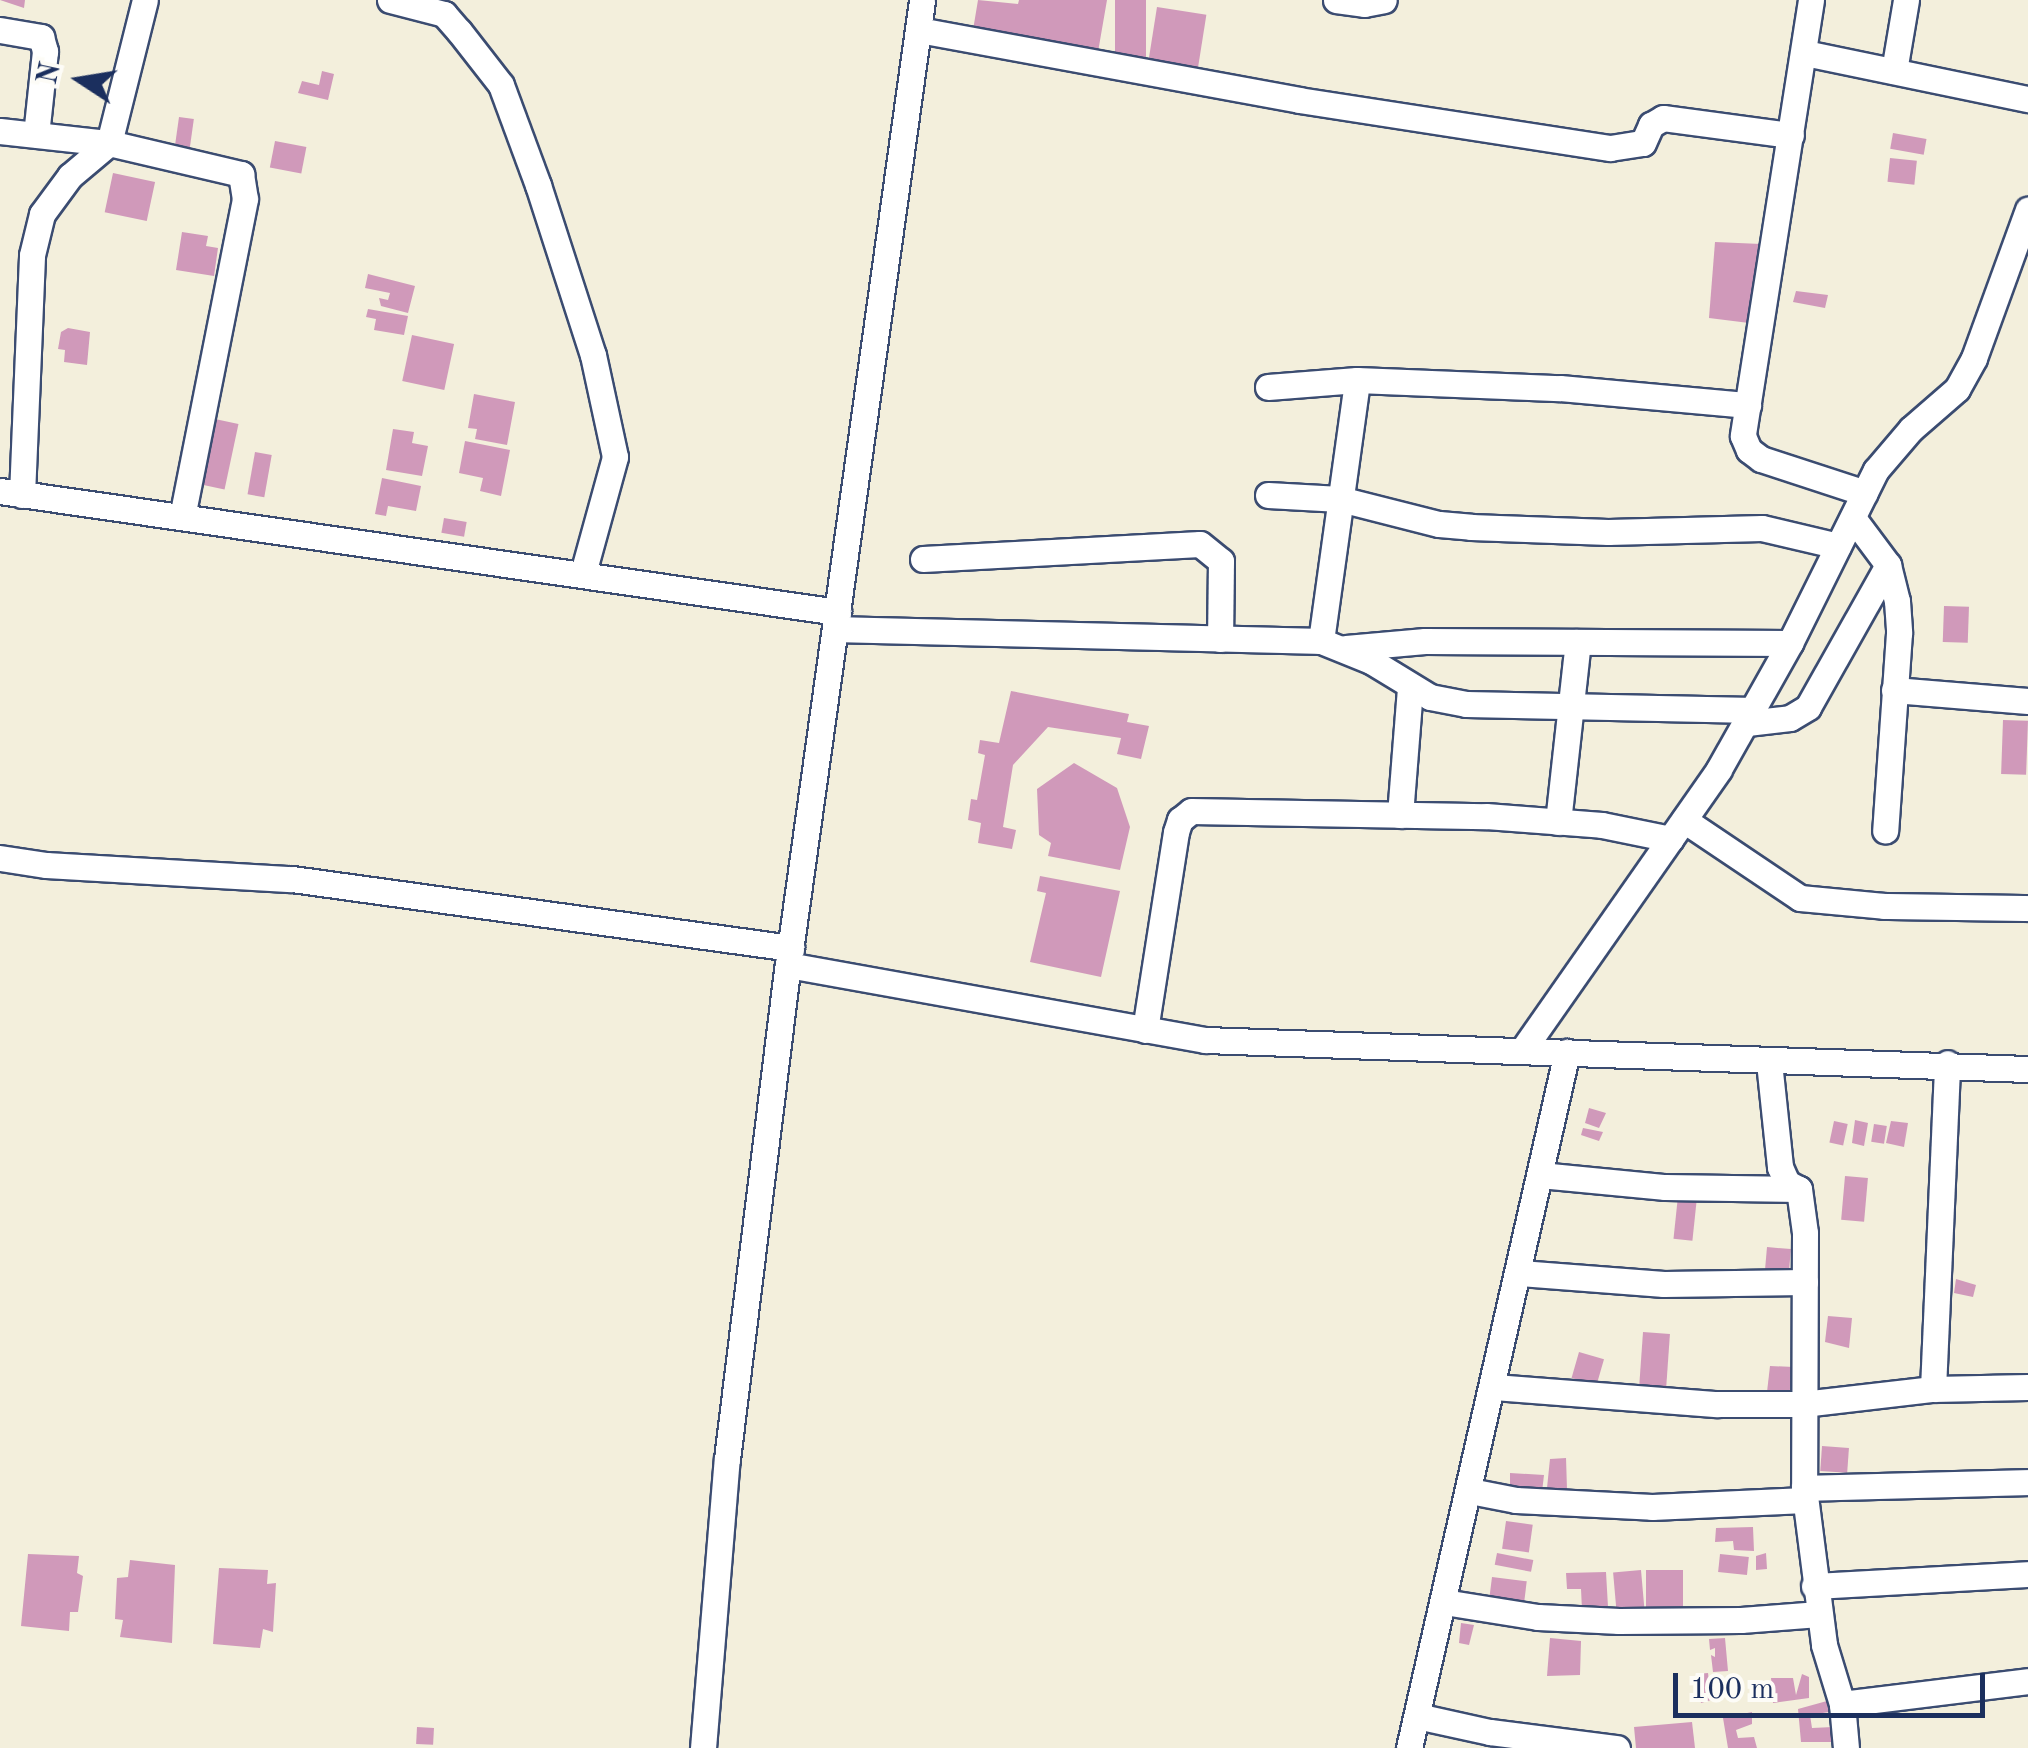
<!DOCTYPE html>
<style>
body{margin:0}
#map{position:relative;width:2028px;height:1748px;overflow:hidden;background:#f3efdc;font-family:"Old Standard TT",serif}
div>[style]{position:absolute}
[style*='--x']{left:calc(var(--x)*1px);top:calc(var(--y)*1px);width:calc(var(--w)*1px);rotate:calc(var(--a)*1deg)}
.building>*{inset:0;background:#d099ba;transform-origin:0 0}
.roads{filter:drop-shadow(2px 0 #3b4c71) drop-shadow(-2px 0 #3b4c71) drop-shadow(0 2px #3b4c71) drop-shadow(0 -2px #3b4c71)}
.minor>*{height:25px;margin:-12.5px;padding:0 12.5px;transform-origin:12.5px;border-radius:12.5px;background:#fff}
span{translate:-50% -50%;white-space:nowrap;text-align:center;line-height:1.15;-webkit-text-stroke:9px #fdfcf7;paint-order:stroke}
.north{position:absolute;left:30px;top:30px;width:100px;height:100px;-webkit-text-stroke:8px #fdfcf7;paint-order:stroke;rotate:282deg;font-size:28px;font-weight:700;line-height:40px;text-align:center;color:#1b2f5e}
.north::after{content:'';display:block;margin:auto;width:35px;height:45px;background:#1b2f5e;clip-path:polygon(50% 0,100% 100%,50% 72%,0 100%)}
.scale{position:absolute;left:1673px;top:1673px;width:312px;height:45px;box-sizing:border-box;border:5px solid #1b2f5e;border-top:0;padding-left:12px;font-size:30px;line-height:35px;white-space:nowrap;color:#1b2f5e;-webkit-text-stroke:8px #fdfcf7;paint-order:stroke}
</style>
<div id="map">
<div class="building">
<i style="clip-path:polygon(0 0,25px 0,24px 8px)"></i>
<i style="clip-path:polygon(978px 0,1018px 4px,1019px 0,1107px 0,1098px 52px,973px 30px)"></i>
<i style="left:1115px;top:0;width:31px;height:57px"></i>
<i style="left:1157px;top:7px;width:50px;height:63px;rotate:9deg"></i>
<i style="clip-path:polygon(322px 71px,334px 74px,328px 100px,298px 93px,302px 81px,319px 85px)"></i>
<i style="left:179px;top:117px;width:15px;height:35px;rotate:8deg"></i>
<i style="left:1893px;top:133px;width:34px;height:16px;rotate:10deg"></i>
<i style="left:275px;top:141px;width:32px;height:27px;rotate:11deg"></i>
<i style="left:1890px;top:158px;width:27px;height:24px;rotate:6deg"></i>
<i style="left:113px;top:173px;width:43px;height:40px;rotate:12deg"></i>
<i style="clip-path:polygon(182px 232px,208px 236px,206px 246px,218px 248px,214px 276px,176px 270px)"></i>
<i style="clip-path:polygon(1715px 242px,1761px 244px,1749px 323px,1709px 318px)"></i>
<i style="clip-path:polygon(368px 274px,415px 286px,408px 313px,381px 306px,379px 298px,388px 300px,390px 293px,365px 288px)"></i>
<i style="clip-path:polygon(1796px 291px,1828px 295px,1825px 308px,1793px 302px)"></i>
<i style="clip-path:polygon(368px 309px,408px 316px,404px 335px,374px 330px,376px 319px,366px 317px)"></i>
<i style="clip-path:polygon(68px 328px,90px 332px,87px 365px,64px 362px,65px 350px,58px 349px,61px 332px)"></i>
<i style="left:412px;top:335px;width:43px;height:47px;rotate:12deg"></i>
<i style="clip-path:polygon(474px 394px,515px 402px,507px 445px,475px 439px,477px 429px,468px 428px)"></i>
<i style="left:215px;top:419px;width:24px;height:67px;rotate:12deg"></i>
<i style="clip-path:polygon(393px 429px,414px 432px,412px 443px,428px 446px,422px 476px,386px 470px)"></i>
<i style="clip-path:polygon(465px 441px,510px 450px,501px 496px,480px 491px,483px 478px,459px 473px)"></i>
<i style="left:255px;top:452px;width:17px;height:43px;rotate:10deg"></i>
<i style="clip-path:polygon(382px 478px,421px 486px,416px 511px,388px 506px,386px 516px,375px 514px)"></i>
<i style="left:444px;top:518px;width:23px;height:15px;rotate:10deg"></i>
<i style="left:1944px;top:606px;width:25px;height:36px;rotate:2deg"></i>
<i style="clip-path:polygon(1011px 691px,1129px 714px,1127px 722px,1149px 726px,1141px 759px,1117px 754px,1121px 738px,1048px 727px,1013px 765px,1003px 827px,1016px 830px,1012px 849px,978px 843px,981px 823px,968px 820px,971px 799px,977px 800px,985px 755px,978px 753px,980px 740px,999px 743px)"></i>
<i style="left:2003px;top:720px;width:25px;height:54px;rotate:2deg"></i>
<i style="clip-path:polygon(1074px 763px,1117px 788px,1130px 827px,1120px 870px,1048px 856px,1051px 843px,1039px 835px,1037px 789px)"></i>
<i style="clip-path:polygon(1040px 876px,1120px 891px,1101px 977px,1030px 962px,1046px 893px,1037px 891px)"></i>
<i style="clip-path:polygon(1589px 1108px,1606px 1113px,1599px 1128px,1585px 1123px)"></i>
<i style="clip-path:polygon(1855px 1120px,1868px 1123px,1864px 1146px,1852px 1143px)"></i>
<i style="left:1834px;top:1121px;width:14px;height:22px;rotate:12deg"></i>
<i style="clip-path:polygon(1891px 1121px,1908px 1123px,1904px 1147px,1886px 1143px)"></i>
<i style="left:1874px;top:1124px;width:13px;height:18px;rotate:9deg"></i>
<i style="clip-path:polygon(1583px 1128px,1603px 1132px,1599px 1141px,1581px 1135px)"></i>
<i style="left:1845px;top:1176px;width:23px;height:44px;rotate:5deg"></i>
<i style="left:1678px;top:1196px;width:19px;height:43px;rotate:6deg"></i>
<i style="left:1767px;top:1247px;width:24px;height:25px;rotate:5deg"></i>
<i style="clip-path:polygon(1956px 1279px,1976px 1285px,1973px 1297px,1954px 1293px)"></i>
<i style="clip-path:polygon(1828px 1316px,1852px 1318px,1849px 1348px,1825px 1342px)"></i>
<i style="left:1643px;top:1332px;width:27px;height:55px;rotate:4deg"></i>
<i style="left:1579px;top:1352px;width:26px;height:27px;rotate:16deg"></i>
<i style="clip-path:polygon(1770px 1366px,1794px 1367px,1789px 1395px,1767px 1392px)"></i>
<i style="left:1822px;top:1446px;width:27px;height:25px;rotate:4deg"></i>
<i style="clip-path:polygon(1566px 1458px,1567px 1489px,1547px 1488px,1550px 1459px)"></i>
<i style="clip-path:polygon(1510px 1473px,1544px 1475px,1542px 1492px,1510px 1488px)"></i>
<i style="left:1506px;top:1521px;width:27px;height:28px;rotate:8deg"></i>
<i style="clip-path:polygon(1753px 1527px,1754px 1551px,1734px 1550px,1733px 1541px,1715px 1542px,1716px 1528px)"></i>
<i style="left:1497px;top:1553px;width:37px;height:12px;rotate:11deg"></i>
<i style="clip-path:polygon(1766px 1553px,1767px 1569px,1756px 1570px,1756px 1556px)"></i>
<i style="clip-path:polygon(28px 1554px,79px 1556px,77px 1573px,83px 1576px,78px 1612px,70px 1612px,69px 1631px,21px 1626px)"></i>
<i style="left:1720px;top:1554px;width:29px;height:18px;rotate:6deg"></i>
<i style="clip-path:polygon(130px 1560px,175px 1565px,172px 1643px,120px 1637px,123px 1620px,115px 1619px,117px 1578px,128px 1577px)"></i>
<i style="clip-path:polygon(219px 1568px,268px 1570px,267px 1584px,276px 1583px,273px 1632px,263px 1629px,260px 1648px,213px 1644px)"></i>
<i style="left:1641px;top:1570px;width:38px;height:28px;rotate:85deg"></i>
<i style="left:1646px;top:1570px;width:37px;height:38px"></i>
<i style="clip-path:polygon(1606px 1572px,1608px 1607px,1582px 1610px,1581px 1589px,1567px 1589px,1566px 1573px)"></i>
<i style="left:1492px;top:1577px;width:35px;height:22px;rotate:7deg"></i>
<i style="clip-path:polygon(1461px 1623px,1474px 1625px,1469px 1645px,1459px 1643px)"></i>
<i style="clip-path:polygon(1550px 1638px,1581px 1641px,1580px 1675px,1547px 1676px)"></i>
<i style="clip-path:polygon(1725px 1638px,1728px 1671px,1713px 1672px,1711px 1655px,1715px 1657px,1715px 1648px,1710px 1650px,1709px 1639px)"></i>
<i style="clip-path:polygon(1708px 1673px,1711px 1700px,1701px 1703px,1696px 1674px)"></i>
<i style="clip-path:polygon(1802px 1674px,1809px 1677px,1809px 1698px,1773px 1703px,1771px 1678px,1793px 1678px,1796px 1695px)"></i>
<i style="clip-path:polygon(1827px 1701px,1829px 1712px,1810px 1715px,1812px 1728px,1833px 1727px,1833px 1742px,1801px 1742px,1798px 1709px)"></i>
<i style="clip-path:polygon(1752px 1712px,1752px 1724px,1736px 1730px,1738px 1738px,1754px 1737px,1757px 1748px,1728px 1748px,1723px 1718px)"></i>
<i style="clip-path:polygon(1692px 1722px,1695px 1748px,1636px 1748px,1634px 1727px)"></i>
<i style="left:417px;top:1727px;width:17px;height:17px;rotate:3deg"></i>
</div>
<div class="roads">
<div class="minor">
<i style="--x:390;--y:0;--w:56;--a:14.5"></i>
<i style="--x:444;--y:14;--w:23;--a:49"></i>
<i style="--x:459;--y:31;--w:68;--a:52.1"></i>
<i style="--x:501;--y:85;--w:107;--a:69.7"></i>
<i style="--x:538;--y:185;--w:179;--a:72.1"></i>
<i style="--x:593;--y:355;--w:104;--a:77.8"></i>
<i style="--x:615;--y:457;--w:120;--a:105.4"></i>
<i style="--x:1336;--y:0;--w:28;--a:8"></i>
<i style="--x:1364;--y:4;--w:20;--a:-11"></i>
<i style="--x:1811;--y:0;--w:441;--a:98.9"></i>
<i style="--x:1743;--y:436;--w:15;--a:67"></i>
<i style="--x:1749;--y:450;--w:15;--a:37"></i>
<i style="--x:1761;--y:459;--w:109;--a:18.1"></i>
<i style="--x:0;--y:30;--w:42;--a:9.7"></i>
<i style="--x:41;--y:37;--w:15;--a:74"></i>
<i style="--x:45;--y:51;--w:84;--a:96.1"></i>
<i style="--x:919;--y:30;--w:386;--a:10.4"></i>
<i style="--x:1299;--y:100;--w:315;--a:8.8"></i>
<i style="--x:1610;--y:148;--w:33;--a:-9"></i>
<i style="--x:1643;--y:143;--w:20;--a:-66"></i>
<i style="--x:1651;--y:125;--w:14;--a:-30"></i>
<i style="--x:1663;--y:118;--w:129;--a:7.6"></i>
<i style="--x:1805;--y:53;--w:228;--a:11.7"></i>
<i style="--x:1894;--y:71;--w:72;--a:-80.4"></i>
<i style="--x:0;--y:131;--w:110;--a:6.3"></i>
<i style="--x:109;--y:143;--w:136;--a:13.2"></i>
<i style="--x:241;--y:174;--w:25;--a:81"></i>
<i style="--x:245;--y:199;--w:324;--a:101.2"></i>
<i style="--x:1268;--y:387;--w:89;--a:-4.5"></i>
<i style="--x:1357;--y:380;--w:203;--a:2.3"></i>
<i style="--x:1560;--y:388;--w:189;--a:5.2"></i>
<i style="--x:0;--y:491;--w:847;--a:8.22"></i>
<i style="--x:22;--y:495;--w:240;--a:-87.6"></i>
<i style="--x:32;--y:255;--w:42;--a:-76.3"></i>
<i style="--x:42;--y:214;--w:47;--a:-53.6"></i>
<i style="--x:70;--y:176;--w:51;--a:-40.2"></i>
<i style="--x:109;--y:143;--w:147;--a:-75.9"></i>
<i style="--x:1268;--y:495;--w:72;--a:3.2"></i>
<i style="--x:1340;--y:499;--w:102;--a:14.2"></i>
<i style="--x:1439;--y:524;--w:32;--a:5"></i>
<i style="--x:1471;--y:527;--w:137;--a:2.1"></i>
<i style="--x:1608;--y:532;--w:154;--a:-1.5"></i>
<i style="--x:1762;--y:528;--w:78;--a:13.3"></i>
<i style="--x:1853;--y:518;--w:59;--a:53.3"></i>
<i style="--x:1888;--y:565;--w:37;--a:76"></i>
<i style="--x:1897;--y:601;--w:32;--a:86"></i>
<i style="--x:1899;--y:633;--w:198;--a:94"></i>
<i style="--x:923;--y:559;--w:277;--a:-3.1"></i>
<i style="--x:1200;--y:544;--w:27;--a:39"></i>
<i style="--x:1221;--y:561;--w:78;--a:90.7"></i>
<i style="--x:835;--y:629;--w:486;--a:1.4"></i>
<i style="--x:1321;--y:641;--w:54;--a:21.8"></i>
<i style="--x:1371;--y:661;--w:69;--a:31.4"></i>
<i style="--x:1430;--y:697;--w:37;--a:11"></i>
<i style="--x:1466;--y:704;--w:288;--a:1.2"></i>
<i style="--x:1321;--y:641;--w:263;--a:-82.1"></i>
<i style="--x:1346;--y:648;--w:79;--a:-5.1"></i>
<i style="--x:1425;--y:641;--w:365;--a:0.3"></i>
<i style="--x:1894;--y:690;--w:134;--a:4.7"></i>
<i style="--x:1747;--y:723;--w:43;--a:-6.6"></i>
<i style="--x:1790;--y:718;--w:21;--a:-31"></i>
<i style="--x:1808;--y:707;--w:163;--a:-60.6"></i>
<i style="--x:1400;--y:815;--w:127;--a:-85.5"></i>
<i style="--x:1684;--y:820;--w:140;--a:33.9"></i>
<i style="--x:1800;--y:898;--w:84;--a:5.4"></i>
<i style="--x:1884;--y:906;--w:144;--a:0.8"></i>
<i style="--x:1558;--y:822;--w:181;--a:-83.7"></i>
<i style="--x:0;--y:858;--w:47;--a:8.7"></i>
<i style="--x:46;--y:865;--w:246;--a:3.3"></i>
<i style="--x:292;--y:879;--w:504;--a:7.87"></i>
<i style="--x:788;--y:965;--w:424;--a:10.2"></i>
<i style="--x:1205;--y:1040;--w:824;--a:2.02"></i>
<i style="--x:1145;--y:1030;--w:200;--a:-81.1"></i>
<i style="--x:1176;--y:832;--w:13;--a:-72"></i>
<i style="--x:1180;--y:820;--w:14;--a:-39"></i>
<i style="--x:1191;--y:811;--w:295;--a:1"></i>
<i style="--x:1486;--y:816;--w:116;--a:4.4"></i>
<i style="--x:1602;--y:825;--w:70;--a:11.5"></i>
<i style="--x:1524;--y:1048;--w:340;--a:-55"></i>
<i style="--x:1719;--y:769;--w:145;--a:-60.6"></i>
<i style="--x:1790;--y:643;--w:193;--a:-63.6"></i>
<i style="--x:1876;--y:470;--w:54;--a:-49.5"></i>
<i style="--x:1911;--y:429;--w:61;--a:-41"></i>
<i style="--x:1957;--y:389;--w:35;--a:-61"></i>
<i style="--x:1974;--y:358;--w:158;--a:-70"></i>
<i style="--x:1769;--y:1062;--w:106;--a:84"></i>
<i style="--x:1780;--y:1167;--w:17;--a:66"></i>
<i style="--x:1787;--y:1183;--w:13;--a:27"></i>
<i style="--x:1799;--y:1189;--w:44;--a:82.2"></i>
<i style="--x:1805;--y:1233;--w:255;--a:90.2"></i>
<i style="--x:1804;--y:1488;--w:158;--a:82.7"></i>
<i style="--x:1824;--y:1645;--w:62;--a:73"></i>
<i style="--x:1842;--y:1704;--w:44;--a:84.8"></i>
<i style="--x:1540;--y:1175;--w:126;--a:5.5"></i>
<i style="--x:1665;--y:1187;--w:134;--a:0.9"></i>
<i style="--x:1520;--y:1273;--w:144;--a:4.4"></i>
<i style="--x:1664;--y:1284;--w:141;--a:-0.8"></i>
<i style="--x:1494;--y:1387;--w:224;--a:4.4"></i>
<i style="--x:1717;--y:1404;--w:86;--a:0"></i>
<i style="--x:1803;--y:1404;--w:131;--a:-6.6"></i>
<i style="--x:1933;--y:1389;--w:95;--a:-1.2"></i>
<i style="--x:1933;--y:1389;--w:326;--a:-87.5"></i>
<i style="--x:1804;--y:1488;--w:224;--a:-1.5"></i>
<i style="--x:1470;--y:1491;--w:47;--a:11.1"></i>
<i style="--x:1516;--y:1500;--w:136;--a:2.9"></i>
<i style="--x:1652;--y:1507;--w:153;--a:-2.6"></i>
<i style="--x:1814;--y:1586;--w:214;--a:-3.2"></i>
<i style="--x:1444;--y:1602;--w:95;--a:9.1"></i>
<i style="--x:1538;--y:1617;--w:81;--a:2.8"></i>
<i style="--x:1619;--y:1621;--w:122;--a:-0.5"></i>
<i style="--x:1741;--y:1620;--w:78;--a:-4.4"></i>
<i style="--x:1842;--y:1704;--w:187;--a:-7"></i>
<i style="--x:1417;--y:1716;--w:75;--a:12.4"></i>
<i style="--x:1490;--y:1732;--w:128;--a:7.2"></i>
<i style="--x:703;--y:1748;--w:290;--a:-85.3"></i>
<i style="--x:727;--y:1459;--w:498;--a:-83"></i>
<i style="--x:788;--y:965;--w:974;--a:-82.09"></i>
<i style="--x:1409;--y:1748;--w:714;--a:-77.21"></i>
</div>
</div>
<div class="north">N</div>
<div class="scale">100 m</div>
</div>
